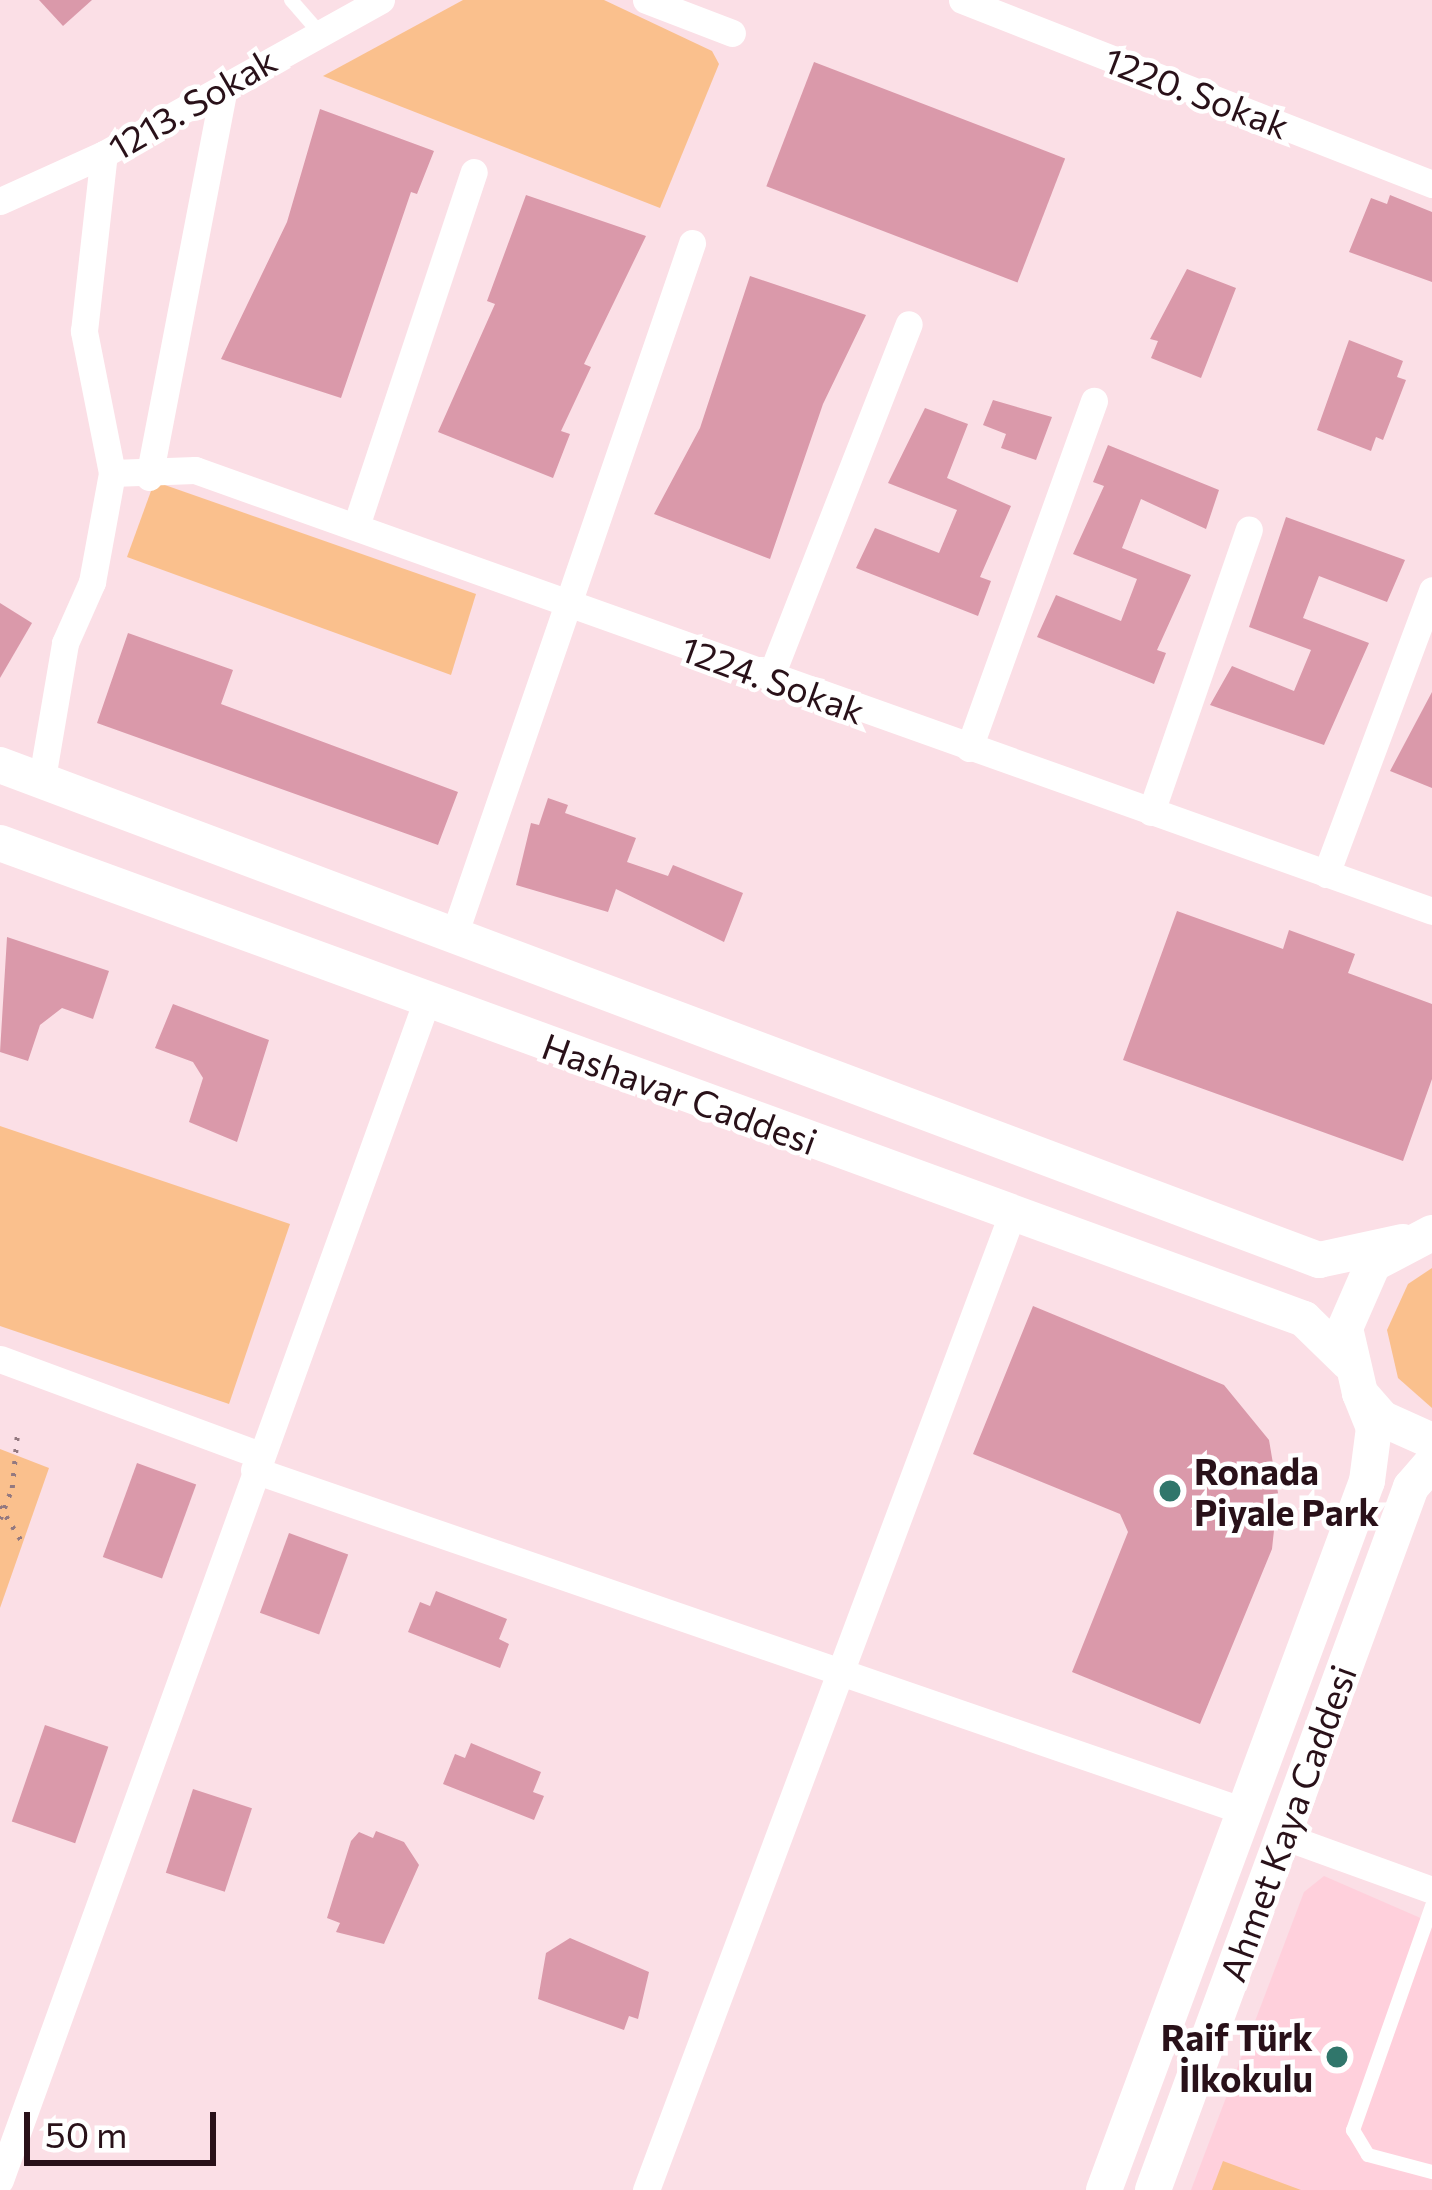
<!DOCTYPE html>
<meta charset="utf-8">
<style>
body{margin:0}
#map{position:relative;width:1432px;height:2190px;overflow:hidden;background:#fbdfe6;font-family:Commissioner,sans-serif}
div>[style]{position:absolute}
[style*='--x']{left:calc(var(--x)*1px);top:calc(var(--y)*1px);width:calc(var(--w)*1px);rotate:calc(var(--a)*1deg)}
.built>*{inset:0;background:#ffd0dc}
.green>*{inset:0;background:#fac08d}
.building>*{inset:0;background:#da99aa;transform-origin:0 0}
.path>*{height:4.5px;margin-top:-2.25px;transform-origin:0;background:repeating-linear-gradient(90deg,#937980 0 3px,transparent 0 12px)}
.service>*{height:14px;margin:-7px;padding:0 7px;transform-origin:7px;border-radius:7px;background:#fff}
.minor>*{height:27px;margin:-13.5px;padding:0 13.5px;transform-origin:13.5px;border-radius:13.5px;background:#fff}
.secondary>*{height:36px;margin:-18px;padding:0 18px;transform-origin:18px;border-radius:18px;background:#fff}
.dots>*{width:33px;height:33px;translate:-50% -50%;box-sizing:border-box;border:6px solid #fff;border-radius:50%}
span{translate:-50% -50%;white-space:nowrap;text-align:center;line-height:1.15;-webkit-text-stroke:9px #fff;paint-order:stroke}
.street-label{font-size:36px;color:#291119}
.poi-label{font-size:36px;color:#291119;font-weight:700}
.left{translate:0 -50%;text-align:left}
.right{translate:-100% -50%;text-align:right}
.scale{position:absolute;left:24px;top:2112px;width:192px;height:54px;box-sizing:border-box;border:6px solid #291119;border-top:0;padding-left:15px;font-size:36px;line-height:42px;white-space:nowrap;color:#291119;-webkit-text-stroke:9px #fff;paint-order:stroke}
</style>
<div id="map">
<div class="built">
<i style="clip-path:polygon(1324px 1876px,1432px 1923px,1432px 2190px,1191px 2190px,1304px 1892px)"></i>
</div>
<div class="green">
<i style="clip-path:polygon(463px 0,604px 0,712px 51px,719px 64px,660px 208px,323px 76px)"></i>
<i style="clip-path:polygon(162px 484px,476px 594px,451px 675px,127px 557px,151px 491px)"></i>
<i style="clip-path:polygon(0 1126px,290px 1224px,229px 1404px,0 1326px)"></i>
<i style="clip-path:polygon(1432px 1268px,1432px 1408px,1398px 1378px,1387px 1330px,1408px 1284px)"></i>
<i style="clip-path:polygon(0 1449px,49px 1468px,0 1608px)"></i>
<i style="clip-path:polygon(1223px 2161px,1301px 2190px,1212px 2190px)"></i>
</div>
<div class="building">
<i style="clip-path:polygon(39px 0,92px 0,63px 26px)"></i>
<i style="left:814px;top:62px;width:269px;height:133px;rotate:21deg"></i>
<i style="clip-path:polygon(320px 109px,434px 151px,417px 194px,411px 192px,341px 398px,221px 359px,287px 222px)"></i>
<i style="clip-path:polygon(526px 195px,646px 236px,584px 364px,591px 367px,561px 431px,570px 434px,553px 478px,438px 432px,495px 304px,487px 301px)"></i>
<i style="clip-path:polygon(1390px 195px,1432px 212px,1432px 282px,1349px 252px,1371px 198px,1387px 204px)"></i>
<i style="clip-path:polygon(1187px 269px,1236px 288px,1201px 378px,1151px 358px,1158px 341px,1150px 339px)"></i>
<i style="clip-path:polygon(750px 276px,866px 315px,823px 404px,770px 559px,654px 514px,700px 428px)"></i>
<i style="clip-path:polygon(1349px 340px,1403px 361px,1397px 377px,1406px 380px,1383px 440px,1376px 437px,1371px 451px,1317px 430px)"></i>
<i style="clip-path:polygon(993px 400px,1052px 417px,1036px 460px,1001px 448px,1006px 434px,983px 425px)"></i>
<i style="clip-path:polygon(925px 408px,968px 424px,947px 478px,1011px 506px,980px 577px,991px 581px,978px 616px,856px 568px,875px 528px,939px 553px,957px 510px,888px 483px)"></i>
<i style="clip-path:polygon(1108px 445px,1219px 490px,1206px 529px,1141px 499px,1122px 548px,1191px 575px,1157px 650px,1166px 653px,1154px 684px,1037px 637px,1056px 595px,1121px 621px,1137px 579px,1073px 554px,1104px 486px,1093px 482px)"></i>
<i style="clip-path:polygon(1286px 517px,1405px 560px,1387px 602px,1319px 576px,1303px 618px,1369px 643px,1324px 745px,1210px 705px,1232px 666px,1294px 691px,1311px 650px,1249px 627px)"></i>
<i style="clip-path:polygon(0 603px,32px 623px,0 678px)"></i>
<i style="clip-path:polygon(128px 633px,233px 670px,221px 704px,458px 792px,438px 845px,97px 723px)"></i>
<i style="clip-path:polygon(1432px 692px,1432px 788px,1390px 771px)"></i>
<i style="clip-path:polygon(548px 798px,568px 805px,565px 813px,636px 838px,627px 862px,668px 876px,673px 865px,743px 893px,724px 942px,616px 889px,608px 912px,516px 885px,531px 823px,539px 825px)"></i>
<i style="clip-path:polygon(1177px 911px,1283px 949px,1289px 930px,1355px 954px,1348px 973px,1432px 1004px,1432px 1079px,1403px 1161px,1123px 1060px)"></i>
<i style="clip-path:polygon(7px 937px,109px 971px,93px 1019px,62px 1008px,40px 1025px,28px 1061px,0 1052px)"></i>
<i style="clip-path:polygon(173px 1004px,269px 1040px,237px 1142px,189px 1122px,203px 1078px,193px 1062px,155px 1048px)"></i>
<i style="clip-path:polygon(1033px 1306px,1224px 1385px,1269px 1440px,1278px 1493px,1272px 1549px,1200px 1724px,1072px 1672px,1128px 1532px,1120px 1514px,973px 1454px)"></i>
<i style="left:137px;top:1463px;width:63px;height:100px;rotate:20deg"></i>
<i style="left:289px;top:1533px;width:63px;height:85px;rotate:20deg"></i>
<i style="clip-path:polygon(436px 1591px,507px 1619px,499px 1639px,509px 1644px,500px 1668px,408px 1632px,420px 1602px,430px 1606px)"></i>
<i style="left:45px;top:1725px;width:67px;height:102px;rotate:19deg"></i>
<i style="clip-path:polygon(471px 1743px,541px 1772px,533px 1792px,544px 1796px,534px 1820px,443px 1784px,455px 1754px,465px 1758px)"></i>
<i style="left:193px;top:1789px;width:62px;height:88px;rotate:18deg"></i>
<i style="clip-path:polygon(376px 1831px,404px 1842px,419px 1865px,384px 1944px,336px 1932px,340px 1923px,327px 1918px,351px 1841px,359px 1832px,373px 1838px)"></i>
<i style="clip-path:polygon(570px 1938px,649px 1972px,638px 2019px,629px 2016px,624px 2030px,538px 1999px,546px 1953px)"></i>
</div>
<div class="path">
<i style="--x:0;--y:1506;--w:44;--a:58.1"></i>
<i style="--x:0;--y:1519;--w:33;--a:-69"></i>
<i style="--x:12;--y:1488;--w:52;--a:-84.5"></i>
</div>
<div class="service">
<i style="--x:291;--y:0;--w:40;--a:49"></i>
<i style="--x:1432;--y:1906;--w:238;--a:109.4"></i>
<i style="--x:1353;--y:2130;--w:29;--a:59"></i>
<i style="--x:1368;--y:2155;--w:66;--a:14.9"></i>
</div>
<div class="minor">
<i style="--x:646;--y:0;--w:92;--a:21"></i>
<i style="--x:962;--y:0;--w:505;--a:21.38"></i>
<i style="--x:0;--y:201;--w:114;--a:-24.3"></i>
<i style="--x:104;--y:154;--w:317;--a:-29.1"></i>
<i style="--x:112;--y:473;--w:83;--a:-2.1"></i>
<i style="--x:195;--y:470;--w:1313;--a:19.62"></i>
<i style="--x:149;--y:477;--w:397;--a:-79.1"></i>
<i style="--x:356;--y:526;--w:373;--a:-71.6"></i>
<i style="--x:770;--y:678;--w:380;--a:-68.6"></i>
<i style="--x:969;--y:748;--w:369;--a:-70.2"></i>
<i style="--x:41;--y:784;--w:143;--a:-80.3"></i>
<i style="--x:65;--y:643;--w:67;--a:-66.1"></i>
<i style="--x:92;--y:582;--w:111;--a:-79.6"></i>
<i style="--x:112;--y:473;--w:145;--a:-101.2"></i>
<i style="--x:84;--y:331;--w:178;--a:-83.6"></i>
<i style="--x:1151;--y:812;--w:299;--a:-70.9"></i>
<i style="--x:1326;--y:874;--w:303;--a:-69.5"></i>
<i style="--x:453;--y:938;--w:735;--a:-71.02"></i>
<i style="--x:0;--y:1359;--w:276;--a:20.3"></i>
<i style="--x:254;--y:1470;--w:1047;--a:19.01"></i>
<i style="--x:1283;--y:1836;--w:158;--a:19.9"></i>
<i style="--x:0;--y:2180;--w:1255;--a:-70.11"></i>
<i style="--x:646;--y:2190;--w:1042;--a:-69.44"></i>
</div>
<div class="secondary">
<i style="--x:0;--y:765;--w:1409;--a:20.57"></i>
<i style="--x:1319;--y:1260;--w:86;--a:-12.1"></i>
<i style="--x:0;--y:843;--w:1388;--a:20.05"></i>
<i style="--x:1304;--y:1319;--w:62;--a:44.3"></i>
<i style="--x:1432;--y:1233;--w:67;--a:152.3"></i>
<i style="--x:1373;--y:1264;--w:70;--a:113.6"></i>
<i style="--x:1345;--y:1328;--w:67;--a:77"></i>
<i style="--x:1360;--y:1393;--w:35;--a:49"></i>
<i style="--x:1383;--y:1419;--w:54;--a:24.2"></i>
<i style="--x:1104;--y:2190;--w:756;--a:-69.65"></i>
<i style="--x:1367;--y:1481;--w:53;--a:-82.5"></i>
<i style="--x:1374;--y:1428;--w:38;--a:-112"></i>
<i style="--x:1153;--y:2190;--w:749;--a:-69.85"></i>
<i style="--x:1411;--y:1487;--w:32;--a:-49"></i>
</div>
<div class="dots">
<i style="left:1170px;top:1491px;background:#30766b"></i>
<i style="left:1337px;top:2057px;background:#30766b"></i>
</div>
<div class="street-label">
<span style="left:1197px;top:92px;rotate:21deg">1220. Sokak</span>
<span style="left:192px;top:103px;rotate:-30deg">1213. Sokak</span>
<span style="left:773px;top:679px;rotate:20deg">1224. Sokak</span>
<span style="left:680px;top:1093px;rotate:20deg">Hashavar Caddesi</span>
<span style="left:1287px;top:1823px;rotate:-70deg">Ahmet Kaya Caddesi</span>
</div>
<div class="poi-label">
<span class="left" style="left:1194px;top:1491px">Ronada<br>Piyale Park</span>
<span class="right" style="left:1313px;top:2057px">Raif Türk<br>İlkokulu</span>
</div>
<div class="scale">50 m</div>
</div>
